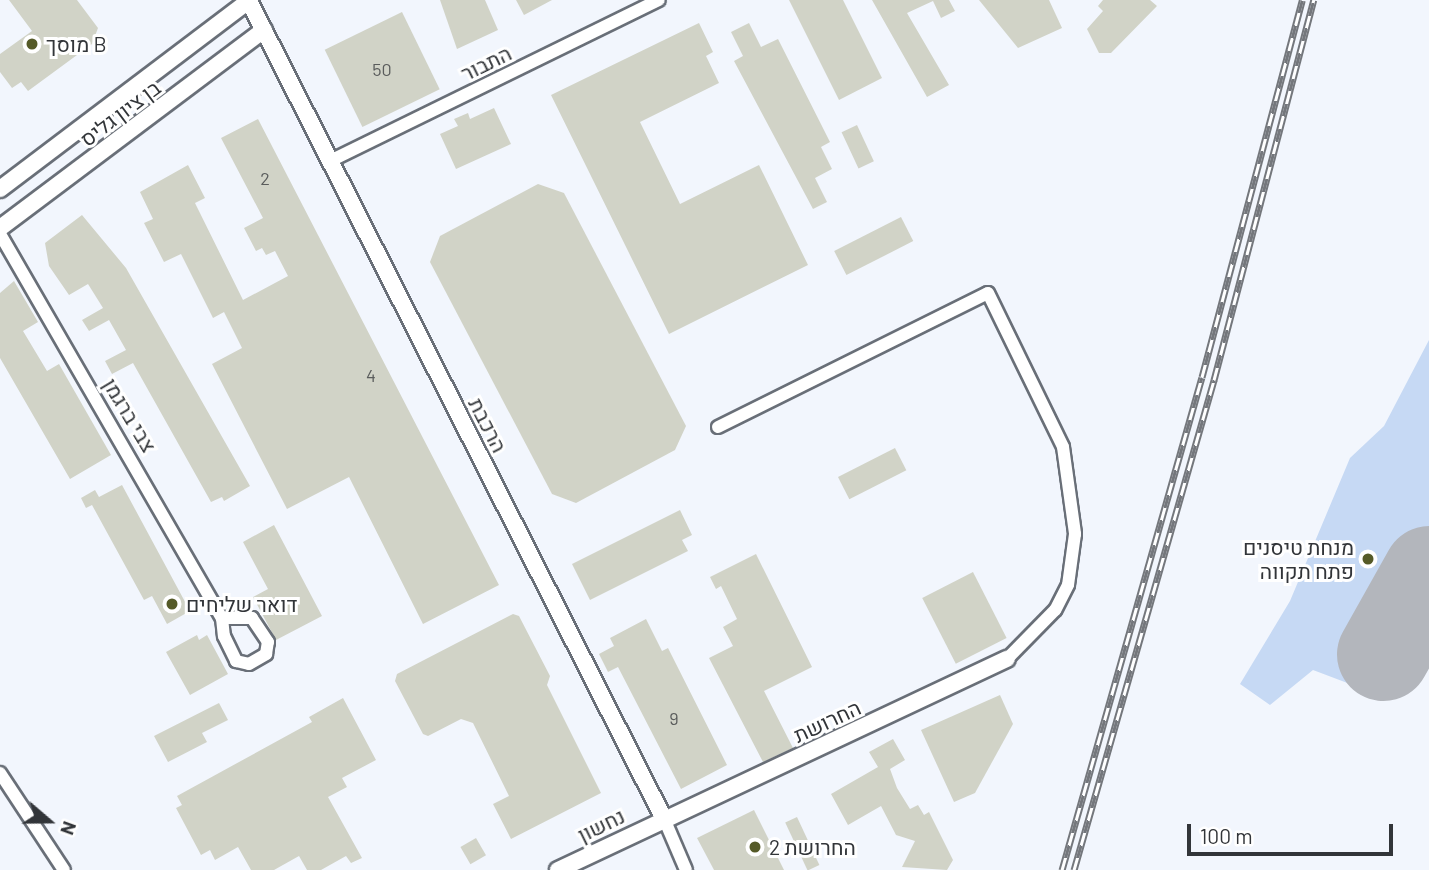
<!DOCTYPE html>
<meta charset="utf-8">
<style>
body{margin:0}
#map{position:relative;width:1429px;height:870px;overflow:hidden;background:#f2f6fd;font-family:Barlow,Heebo,sans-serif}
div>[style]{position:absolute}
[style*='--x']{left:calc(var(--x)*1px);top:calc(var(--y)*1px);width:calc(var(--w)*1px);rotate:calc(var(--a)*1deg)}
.green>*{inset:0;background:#c6d9f4}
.runway>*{height:93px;margin:-46.5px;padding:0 46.5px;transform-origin:46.5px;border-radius:46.5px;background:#b3b6bc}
.building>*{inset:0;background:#d1d3c7;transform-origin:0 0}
.roads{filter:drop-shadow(2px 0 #696f78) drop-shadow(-2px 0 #696f78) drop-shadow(0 2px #696f78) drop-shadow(0 -2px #696f78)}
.minor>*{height:12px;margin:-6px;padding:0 6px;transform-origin:6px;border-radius:6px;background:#fff}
.tertiary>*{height:16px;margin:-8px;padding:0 8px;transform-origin:8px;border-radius:8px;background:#fff}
.rail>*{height:7px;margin-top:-3.5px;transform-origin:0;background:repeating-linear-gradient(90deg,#fff 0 13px,#74777c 0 26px);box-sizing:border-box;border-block:2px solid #74777c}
.dots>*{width:19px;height:19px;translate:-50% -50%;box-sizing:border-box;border:4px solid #fff;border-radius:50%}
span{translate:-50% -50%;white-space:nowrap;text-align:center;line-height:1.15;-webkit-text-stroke:6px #fff;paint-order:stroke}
.number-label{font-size:18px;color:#5a5c5c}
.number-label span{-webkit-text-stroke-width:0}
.poi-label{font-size:21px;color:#323539}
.left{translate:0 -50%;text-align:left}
.right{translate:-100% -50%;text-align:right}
.street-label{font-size:21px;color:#323539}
.north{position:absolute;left:14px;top:786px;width:70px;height:70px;-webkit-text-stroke:5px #fff;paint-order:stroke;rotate:110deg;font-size:19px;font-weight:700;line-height:28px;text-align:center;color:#323539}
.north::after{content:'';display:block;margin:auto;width:24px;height:32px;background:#323539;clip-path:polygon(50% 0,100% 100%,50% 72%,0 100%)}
.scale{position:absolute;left:1187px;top:824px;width:206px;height:32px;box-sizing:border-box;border:4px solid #323539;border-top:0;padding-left:9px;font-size:21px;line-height:24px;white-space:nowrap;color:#323539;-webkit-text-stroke:5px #fff;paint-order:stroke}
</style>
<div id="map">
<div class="green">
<i style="clip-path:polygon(1429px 340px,1429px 654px,1423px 666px,1387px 698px,1313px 670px,1270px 705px,1240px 684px,1290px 601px,1350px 458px,1384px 426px)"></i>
</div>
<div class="runway">
<i style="--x:1383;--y:654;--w:94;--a:-60.7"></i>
</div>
<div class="building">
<i style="clip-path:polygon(9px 0,77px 0,98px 28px,92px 44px,28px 91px,21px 82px,12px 88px,0 72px,0 54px,32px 31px)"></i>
<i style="clip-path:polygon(440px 0,485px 0,498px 30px,457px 49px)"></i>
<i style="clip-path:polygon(516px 0,552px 0,524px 15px)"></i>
<i style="clip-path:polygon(789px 0,843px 0,882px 78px,839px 100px)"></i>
<i style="clip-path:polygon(872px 0,949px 0,955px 11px,941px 18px,933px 1px,907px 13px,949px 85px,927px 97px)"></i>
<i style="clip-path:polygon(979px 0,1049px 0,1062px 28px,1018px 48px)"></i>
<i style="clip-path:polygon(1103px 0,1150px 0,1157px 6px,1111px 53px,1099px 53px,1087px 29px,1103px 11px,1098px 6px)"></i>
<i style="left:402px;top:12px;width:86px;height:86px;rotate:64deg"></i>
<i style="clip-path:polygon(699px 23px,713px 52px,706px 56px,719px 83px,640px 122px,680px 204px,759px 165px,808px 265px,669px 334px,551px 95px)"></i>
<i style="clip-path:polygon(749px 23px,761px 47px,778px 39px,830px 142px,821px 147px,832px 169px,815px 178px,827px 202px,813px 209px,734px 61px,743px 56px,731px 32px)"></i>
<i style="clip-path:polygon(494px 108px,511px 144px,456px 169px,440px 134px,458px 126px,454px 119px,468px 113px,470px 119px)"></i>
<i style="clip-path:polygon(258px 119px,499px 585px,423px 624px,349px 477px,287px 509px,212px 364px,242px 348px,224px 312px,213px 318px,181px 254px,164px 262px,144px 223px,153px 219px,140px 192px,188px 165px,205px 198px,195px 203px,243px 300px,288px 276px,275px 251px,266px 255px,262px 248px,256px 251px,244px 228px,263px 218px,221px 138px)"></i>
<i style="left:857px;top:125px;width:40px;height:17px;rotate:65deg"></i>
<i style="clip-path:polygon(538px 184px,564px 193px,686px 426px,675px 450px,576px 503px,552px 494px,430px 262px,440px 236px)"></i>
<i style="clip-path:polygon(82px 215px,126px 268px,250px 486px,224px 501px,222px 497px,211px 502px,133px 363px,112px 374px,105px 361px,126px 350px,109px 320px,89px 331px,82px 320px,103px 308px,88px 284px,69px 295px,49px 266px,45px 243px)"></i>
<i style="left:901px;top:217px;width:27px;height:75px;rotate:63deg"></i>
<i style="clip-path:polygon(14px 281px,38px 322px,23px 331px,47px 371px,59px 364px,111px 455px,70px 479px,0 358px,0 293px)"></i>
<i style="left:895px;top:448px;width:25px;height:64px;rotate:63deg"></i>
<i style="clip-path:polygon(122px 485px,190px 611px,167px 624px,152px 596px,144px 600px,92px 505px,86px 508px,81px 498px,95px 490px,99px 497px)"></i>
<i style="clip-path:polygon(680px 510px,692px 535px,682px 540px,688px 551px,590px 600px,572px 564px)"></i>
<i style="clip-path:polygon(274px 525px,322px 616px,276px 640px,253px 597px,268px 589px,243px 542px)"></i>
<i style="clip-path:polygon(756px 554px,812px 667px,764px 691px,793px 748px,763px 762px,709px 658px,733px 646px,723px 627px,737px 619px,721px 586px,716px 589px,710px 577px)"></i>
<i style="left:973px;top:572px;width:74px;height:57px;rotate:63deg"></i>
<i style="clip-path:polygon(513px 614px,519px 616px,550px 676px,547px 685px,601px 793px,511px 839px,493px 804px,509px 796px,473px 723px,461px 719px,428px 736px,423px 734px,395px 681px,397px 674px)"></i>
<i style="clip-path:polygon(646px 619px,662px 651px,668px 648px,727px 765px,681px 789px,618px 667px,608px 672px,599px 654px,614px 646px,610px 638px)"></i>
<i style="clip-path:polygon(197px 635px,199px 640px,207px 635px,228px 674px,190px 695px,166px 652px)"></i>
<i style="clip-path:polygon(1000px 695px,1013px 724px,975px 793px,954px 802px,921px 730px)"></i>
<i style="clip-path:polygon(343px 698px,376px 760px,342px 778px,347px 787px,328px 797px,362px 858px,351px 863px,346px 856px,321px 870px,307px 870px,299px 856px,274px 870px,251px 870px,238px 847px,215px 860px,210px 850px,201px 855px,176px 808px,182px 805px,177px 796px,312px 722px,309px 717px)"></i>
<i style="clip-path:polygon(219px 703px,228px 720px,202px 733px,207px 742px,168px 762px,154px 736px)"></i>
<i style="clip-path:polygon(893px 739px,905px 760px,890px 769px,897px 788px,910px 809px,918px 805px,924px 815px,929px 812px,953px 860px,947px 870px,902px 867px,915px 841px,896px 835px,881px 806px,848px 825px,831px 794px,878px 767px,869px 752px)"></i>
<i style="clip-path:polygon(754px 810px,784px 870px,714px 870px,697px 838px)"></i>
<i style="left:797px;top:817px;width:53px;height:13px;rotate:65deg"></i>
<i style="left:476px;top:838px;width:20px;height:18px;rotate:60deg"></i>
</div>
<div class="roads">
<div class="minor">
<i style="--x:330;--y:161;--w:366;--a:-26.1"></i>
<i style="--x:0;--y:234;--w:444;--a:60"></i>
<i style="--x:222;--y:618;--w:18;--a:84"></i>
<i style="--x:224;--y:636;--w:28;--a:64"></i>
<i style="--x:236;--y:661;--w:13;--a:13"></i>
<i style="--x:249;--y:664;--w:20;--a:-30"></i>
<i style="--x:266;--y:654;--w:12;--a:-81"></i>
<i style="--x:268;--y:642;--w:29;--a:-124"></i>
<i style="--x:252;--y:618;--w:30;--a:180"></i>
<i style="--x:718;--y:427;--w:301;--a:-26.4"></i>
<i style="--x:988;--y:293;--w:171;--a:64"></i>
<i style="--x:1063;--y:447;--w:88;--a:82.1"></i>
<i style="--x:1075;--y:534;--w:51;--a:97.8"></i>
<i style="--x:1068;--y:585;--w:28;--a:117"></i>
<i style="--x:1055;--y:610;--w:69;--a:134.4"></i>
<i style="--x:0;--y:773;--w:116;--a:56.6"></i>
<i style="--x:665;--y:821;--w:53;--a:66.8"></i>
</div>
<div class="tertiary">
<i style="--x:0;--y:189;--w:312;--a:-37.1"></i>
<i style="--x:249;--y:1;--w:919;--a:63.1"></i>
<i style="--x:0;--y:228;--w:330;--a:-36.9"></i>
<i style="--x:558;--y:870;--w:496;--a:-25.2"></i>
</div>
</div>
<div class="rail">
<i style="--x:1062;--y:870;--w:512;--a:-74.15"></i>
<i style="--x:1202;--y:377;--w:390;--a:-75.1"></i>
<i style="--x:1074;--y:870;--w:510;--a:-74.05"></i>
<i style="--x:1214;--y:380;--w:393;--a:-75.3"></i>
</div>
<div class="dots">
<i style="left:32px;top:44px;background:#555a28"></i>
<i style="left:1368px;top:559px;background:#555a28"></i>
<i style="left:172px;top:604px;background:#555a28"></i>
<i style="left:755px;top:847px;background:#555a28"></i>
</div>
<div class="number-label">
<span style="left:382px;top:69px">50</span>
<span style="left:265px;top:178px">2</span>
<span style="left:371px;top:375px">4</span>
<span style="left:674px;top:718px">9</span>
</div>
<div class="poi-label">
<span class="left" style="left:46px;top:44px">מוסך B</span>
<span class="right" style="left:1354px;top:559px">מנחת טיסנים<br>פתח תקווה</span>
<span class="left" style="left:186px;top:604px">דואר שליחים</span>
<span class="left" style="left:769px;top:847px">החרושת 2</span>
</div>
<div class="street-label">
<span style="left:486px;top:63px;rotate:-26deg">התבור</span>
<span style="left:120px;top:113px;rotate:-37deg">בן ציון גליס</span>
<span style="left:130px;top:415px;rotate:59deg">צבי ברגמן</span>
<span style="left:488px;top:425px;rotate:63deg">הרכבת</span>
<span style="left:827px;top:721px;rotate:-25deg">החרושת</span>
<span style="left:601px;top:825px;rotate:-26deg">נחשון</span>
</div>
<div class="north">N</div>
<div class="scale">100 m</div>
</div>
